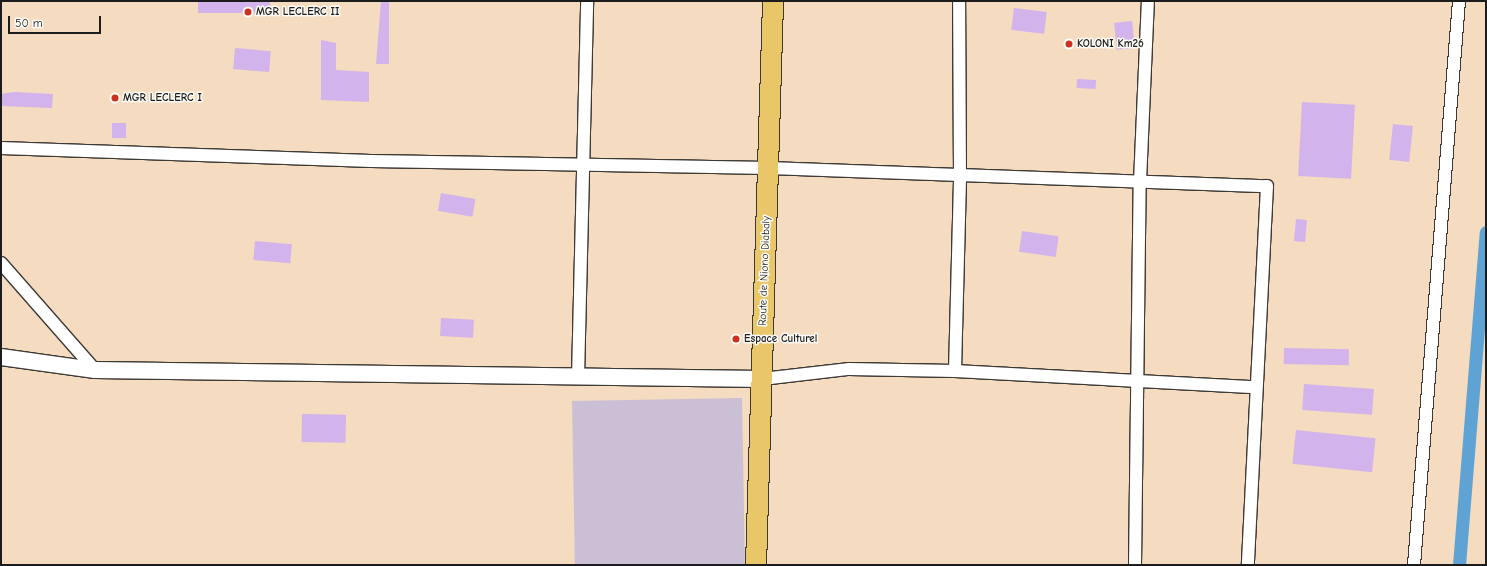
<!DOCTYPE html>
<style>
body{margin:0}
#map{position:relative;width:1487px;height:566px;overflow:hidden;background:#f5dbbf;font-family:"Comic Neue",sans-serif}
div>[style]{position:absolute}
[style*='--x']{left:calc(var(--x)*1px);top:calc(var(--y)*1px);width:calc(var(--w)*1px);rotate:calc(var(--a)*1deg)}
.industrial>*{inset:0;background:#cbbfd5;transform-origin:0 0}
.canal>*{height:13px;margin:-6.5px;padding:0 6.5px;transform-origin:6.5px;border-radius:6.5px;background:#5fa3d4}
.building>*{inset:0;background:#d2b3ec;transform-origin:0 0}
.roads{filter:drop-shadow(1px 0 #3d3934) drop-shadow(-1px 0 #3d3934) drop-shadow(0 1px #3d3934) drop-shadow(0 -1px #3d3934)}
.minor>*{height:12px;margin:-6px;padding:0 6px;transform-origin:6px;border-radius:6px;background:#fff}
.tertiary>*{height:16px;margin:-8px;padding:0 8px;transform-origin:8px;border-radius:8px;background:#fff}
.primary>*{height:20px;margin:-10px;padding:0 10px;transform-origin:10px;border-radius:10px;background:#e9c769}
.dots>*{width:11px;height:11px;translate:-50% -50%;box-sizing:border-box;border:2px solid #fdfcf7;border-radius:50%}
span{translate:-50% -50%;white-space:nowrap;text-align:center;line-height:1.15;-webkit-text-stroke:3px #fdfcf7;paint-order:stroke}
.poi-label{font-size:11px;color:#1c1c1c;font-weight:700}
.left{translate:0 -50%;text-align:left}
.street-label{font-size:11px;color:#1c1c1c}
.frame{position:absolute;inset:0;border:2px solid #1c1c1c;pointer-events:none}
.scale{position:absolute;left:8px;top:16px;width:93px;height:18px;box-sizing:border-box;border:2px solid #1c1c1c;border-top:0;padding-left:5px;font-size:12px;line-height:14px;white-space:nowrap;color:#1c1c1c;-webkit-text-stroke:3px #fdfcf7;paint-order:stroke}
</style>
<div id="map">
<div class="industrial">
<i style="left:742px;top:398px;width:167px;height:170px;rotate:89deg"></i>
</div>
<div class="canal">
<i style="--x:1459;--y:565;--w:334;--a:-85.4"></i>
</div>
<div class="building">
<i style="left:198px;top:1px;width:72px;height:12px"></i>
<i style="clip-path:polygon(381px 1px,389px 1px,389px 64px,376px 64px)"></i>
<i style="left:1014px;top:8px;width:33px;height:22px;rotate:7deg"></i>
<i style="left:1132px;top:21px;width:27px;height:18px;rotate:84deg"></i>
<i style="clip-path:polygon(321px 40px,336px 43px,336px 70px,369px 72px,369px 102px,321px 100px)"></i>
<i style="left:235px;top:48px;width:36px;height:21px;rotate:5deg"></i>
<i style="left:1077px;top:79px;width:19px;height:9px;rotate:3deg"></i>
<i style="clip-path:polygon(14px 92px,53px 94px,52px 108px,1px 106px,1px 94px)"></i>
<i style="left:1302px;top:102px;width:53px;height:74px;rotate:3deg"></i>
<i style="left:112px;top:123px;width:14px;height:15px"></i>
<i style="left:1393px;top:124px;width:20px;height:36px;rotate:6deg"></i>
<i style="left:441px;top:193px;width:35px;height:18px;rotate:10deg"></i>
<i style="left:1296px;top:219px;width:11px;height:22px;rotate:5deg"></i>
<i style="left:1022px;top:231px;width:37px;height:21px;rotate:8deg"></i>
<i style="left:255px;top:241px;width:37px;height:19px;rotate:5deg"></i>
<i style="left:441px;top:318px;width:33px;height:18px;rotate:3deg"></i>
<i style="left:1284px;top:348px;width:65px;height:16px;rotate:1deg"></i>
<i style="left:1304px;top:384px;width:70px;height:26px;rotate:4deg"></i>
<i style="left:302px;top:414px;width:44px;height:28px;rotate:1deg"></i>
<i style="left:1296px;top:430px;width:80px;height:34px;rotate:6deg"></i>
</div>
<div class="roads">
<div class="minor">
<i style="--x:1;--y:148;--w:370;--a:2"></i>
<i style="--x:371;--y:161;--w:397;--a:1"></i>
<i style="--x:768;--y:168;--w:499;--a:2.1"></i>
<i style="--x:1267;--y:186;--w:379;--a:92.9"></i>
<i style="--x:1;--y:263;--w:142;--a:48.7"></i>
<i style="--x:955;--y:371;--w:196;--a:-88.5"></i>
<i style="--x:960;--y:175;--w:174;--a:-90.3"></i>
<i style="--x:578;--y:377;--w:376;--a:-88.6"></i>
<i style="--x:762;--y:379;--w:88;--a:-6.6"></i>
<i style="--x:849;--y:369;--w:106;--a:1.1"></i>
<i style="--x:955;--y:371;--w:300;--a:3.1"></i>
<i style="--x:1135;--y:565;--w:383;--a:-89.3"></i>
<i style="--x:1140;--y:182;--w:181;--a:-87.5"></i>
<i style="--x:1414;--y:565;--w:566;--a:-85.44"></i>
</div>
<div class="tertiary">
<i style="--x:1;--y:357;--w:95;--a:7.9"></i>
<i style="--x:95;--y:370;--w:667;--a:0.77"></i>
</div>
<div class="primary">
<i style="--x:756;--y:565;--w:564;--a:-88.27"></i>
</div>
</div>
<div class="dots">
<i style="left:248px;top:12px;background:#c8321e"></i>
<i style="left:1069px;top:44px;background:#c8321e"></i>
<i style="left:115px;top:98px;background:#c8321e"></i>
<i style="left:736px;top:339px;background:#c8321e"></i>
</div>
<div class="poi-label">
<span class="left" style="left:256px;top:12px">MGR LECLERC II</span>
<span class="left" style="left:1077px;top:44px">KOLONI Km26</span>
<span class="left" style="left:123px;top:98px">MGR LECLERC I</span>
<span class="left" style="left:744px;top:339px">Espace Culturel</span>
</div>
<div class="street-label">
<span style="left:765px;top:271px;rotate:-88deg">Route de Niono Diabaly</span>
</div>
<div class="frame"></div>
<div class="scale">50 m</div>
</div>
